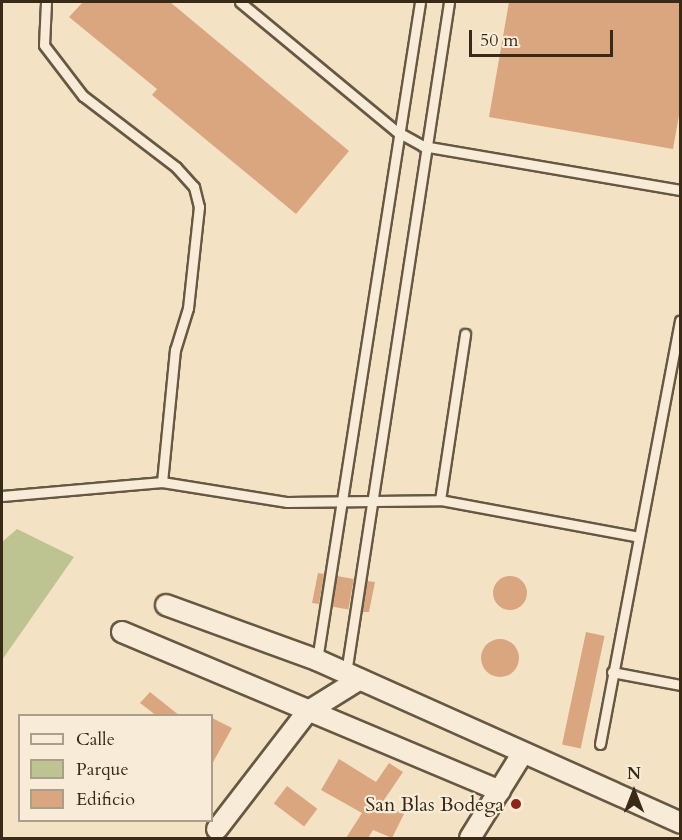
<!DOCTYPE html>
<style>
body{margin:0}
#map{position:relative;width:682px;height:840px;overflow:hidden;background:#f4e2c4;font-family:Cardo,serif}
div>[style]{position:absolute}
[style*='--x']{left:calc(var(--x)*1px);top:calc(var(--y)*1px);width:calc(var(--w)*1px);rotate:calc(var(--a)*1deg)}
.green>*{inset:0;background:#bec392}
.building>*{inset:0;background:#daa67f;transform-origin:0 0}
.round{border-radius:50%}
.roads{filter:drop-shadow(2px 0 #675842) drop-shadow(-2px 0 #675842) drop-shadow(0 2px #675842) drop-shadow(0 -2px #675842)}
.service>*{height:9px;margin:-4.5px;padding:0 4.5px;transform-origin:4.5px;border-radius:4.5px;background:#f8ecd9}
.minor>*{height:20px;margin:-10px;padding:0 10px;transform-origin:10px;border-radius:10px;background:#f8ecd9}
.dots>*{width:16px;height:16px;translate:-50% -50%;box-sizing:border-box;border:3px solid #f8ecd9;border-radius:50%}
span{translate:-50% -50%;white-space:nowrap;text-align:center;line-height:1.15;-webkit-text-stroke:4.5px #f8ecd9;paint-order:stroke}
.poi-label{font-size:20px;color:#382a17}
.right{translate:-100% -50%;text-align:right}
.frame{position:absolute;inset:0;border:3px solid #382a17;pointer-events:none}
.legend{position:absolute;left:18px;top:714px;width:195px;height:108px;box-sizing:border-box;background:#f8ecd9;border:2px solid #ab9e8b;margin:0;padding:8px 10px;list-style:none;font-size:18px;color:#382a17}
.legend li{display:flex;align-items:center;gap:12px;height:30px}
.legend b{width:30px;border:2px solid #ab9e8b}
.north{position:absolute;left:604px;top:762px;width:60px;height:60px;-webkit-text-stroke:4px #f8ecd9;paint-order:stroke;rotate:0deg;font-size:16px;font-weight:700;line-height:24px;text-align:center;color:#382a17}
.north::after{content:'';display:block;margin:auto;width:21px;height:27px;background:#382a17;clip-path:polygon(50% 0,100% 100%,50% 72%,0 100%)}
.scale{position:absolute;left:469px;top:30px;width:144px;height:27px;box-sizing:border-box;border:3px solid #382a17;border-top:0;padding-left:8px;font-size:18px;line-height:21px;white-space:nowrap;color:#382a17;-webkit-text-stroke:4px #f8ecd9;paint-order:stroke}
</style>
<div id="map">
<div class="green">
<i style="clip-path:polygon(17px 529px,74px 557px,2px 660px,2px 542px)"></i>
</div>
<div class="building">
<i style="clip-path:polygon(83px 2px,170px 2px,349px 151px,296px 214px,152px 95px,157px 89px,69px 17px)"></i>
<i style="clip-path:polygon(509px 2px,681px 2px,681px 104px,673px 149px,489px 117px)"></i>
<i style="clip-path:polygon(318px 573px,324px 574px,319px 604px,312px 603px)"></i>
<i class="round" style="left:493px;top:576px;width:34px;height:34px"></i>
<i style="left:337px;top:576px;width:17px;height:31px;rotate:10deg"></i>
<i style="clip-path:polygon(367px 581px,375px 582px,369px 612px,362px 612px)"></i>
<i style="left:586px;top:632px;width:19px;height:115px;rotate:12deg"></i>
<i class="round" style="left:481px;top:639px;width:38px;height:38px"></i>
<i style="clip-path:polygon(150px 692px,180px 716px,157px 716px,140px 703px)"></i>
<i style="clip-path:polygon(212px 718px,232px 728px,212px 764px)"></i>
<i style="clip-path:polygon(339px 759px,376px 782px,389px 763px,403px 772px,382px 803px,404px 814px,392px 838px,373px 830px,368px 838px,346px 838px,362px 813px,321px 790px)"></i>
<i style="left:287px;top:786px;width:38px;height:22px;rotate:37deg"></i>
</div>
<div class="roads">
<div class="service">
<i style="--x:240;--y:2;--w:202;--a:39.6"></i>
<i style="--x:396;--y:131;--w:31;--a:29"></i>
<i style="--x:423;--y:146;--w:261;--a:9.7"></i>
<i style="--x:162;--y:482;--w:127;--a:9.1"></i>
<i style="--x:287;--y:502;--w:153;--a:-0.7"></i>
<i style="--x:440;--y:500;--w:202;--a:10.5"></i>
<i style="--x:2;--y:496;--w:161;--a:-5"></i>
<i style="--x:162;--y:482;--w:133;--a:-84.4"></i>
<i style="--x:175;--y:350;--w:44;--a:-72.8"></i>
<i style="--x:188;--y:308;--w:102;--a:-83.8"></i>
<i style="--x:199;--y:207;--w:21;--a:-104"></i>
<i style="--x:194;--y:187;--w:27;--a:-132"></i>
<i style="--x:176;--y:167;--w:117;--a:-142.6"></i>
<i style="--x:83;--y:96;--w:64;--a:-127.4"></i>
<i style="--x:44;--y:45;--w:43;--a:-87.3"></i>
<i style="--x:440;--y:500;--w:168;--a:-81.4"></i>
<i style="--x:317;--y:660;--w:666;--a:-81.1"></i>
<i style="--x:612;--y:672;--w:69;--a:10.8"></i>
<i style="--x:346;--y:673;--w:679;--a:-81.27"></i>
<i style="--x:600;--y:744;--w:431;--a:-79.3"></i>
</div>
<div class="minor">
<i style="--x:166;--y:605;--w:161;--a:20"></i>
<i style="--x:317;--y:660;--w:398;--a:24.1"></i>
<i style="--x:122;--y:632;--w:410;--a:22.8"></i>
<i style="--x:217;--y:829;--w:148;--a:-52.4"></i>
<i style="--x:307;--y:712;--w:62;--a:-31.9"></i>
<i style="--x:470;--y:838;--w:99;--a:-58.2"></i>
</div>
</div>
<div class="dots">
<i style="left:516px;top:804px;background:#8f2418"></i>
</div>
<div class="poi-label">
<span class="right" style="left:504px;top:804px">San Blas Bodega</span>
</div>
<div class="frame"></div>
<ul class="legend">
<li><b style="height:8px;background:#f8ecd9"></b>Calle</li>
<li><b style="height:16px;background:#bec392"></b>Parque</li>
<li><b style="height:16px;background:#daa67f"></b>Edificio</li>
</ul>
<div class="north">N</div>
<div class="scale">50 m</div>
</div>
